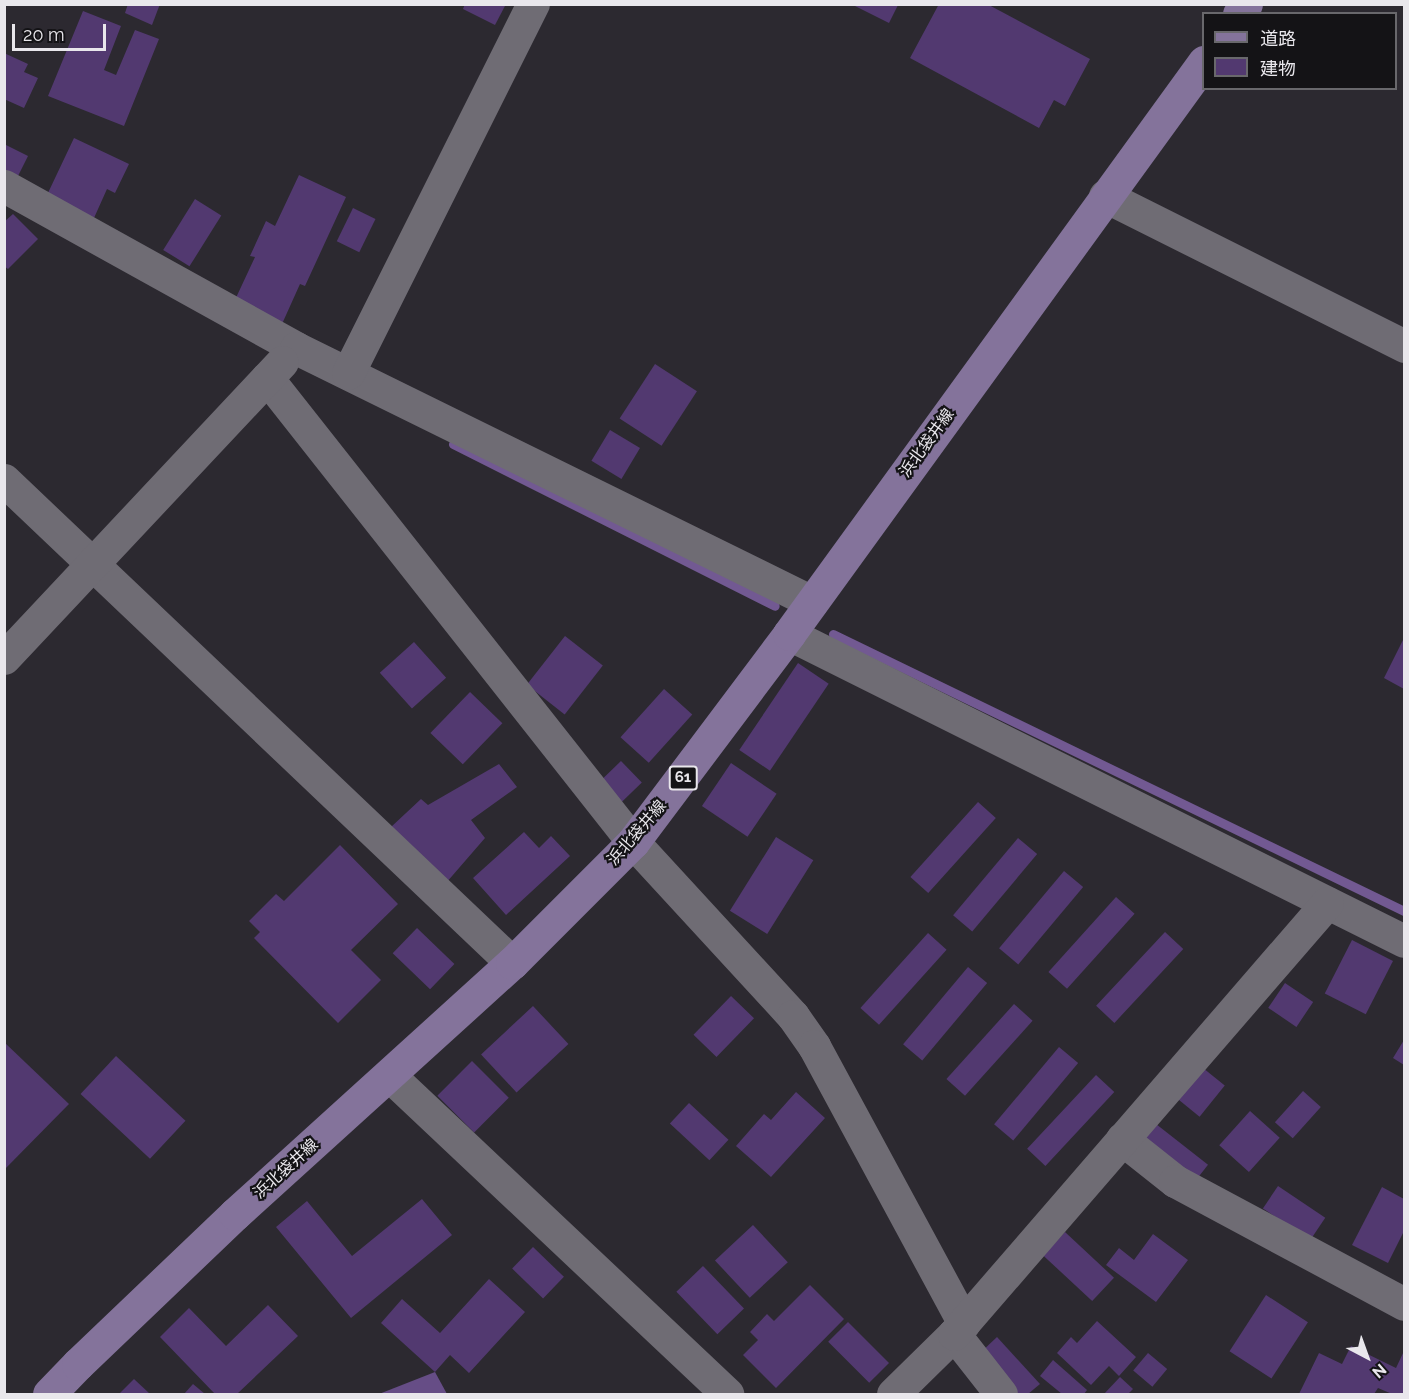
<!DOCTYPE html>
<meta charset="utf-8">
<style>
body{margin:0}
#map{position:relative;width:1409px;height:1399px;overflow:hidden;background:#2c2930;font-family:Raleway,"Noto Sans JP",sans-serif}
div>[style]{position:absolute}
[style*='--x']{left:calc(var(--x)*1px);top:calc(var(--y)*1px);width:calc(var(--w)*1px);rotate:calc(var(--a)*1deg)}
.forest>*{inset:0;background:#664d86}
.stream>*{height:9px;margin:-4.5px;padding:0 4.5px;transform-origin:4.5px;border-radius:4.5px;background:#725992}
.building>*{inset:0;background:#523970;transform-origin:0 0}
.minor>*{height:33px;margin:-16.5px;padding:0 16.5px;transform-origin:16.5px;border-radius:16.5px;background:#6f6c74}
.primary>*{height:33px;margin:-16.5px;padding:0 16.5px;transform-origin:16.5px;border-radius:16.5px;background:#84739b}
span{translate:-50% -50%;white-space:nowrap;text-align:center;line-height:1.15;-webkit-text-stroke:4.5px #141316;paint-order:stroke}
.shield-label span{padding:2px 4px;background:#141316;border:2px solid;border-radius:4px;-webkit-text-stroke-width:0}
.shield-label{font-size:15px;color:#e9e7ec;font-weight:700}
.street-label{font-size:16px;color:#e9e7ec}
.frame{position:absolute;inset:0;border:6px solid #e9e7ec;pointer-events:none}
.legend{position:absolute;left:1202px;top:12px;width:195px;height:78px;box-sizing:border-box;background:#141316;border:2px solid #69686c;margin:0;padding:8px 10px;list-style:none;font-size:18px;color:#e9e7ec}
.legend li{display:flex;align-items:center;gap:12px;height:30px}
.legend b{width:30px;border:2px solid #69686c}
.north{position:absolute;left:1337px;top:1327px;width:60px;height:60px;-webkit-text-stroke:4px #141316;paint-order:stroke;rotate:139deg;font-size:16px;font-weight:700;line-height:24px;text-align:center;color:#e9e7ec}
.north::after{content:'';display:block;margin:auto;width:21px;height:27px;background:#e9e7ec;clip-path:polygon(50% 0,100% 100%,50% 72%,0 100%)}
.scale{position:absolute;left:12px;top:24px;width:94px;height:27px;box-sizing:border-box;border:3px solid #e9e7ec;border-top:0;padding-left:8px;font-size:18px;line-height:21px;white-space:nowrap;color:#e9e7ec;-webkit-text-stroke:4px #141316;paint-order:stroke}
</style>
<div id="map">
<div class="forest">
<i style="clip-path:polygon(435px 1372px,447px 1394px,379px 1394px)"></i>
</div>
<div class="stream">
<i style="--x:453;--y:444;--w:360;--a:26.7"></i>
<i style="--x:833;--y:634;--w:635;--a:25.88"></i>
</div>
<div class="building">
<i style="clip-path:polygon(128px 4px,160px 4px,152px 25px,125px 13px)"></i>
<i style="clip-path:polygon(465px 4px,506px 4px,495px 25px,463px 9px)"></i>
<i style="clip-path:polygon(939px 4px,987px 4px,1090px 59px,1065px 106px,1054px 100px,1039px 128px,910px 58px)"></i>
<i style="clip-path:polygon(853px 5px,898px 5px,889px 23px)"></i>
<i style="clip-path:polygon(83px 11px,121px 26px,104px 70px,116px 75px,135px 30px,159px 39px,124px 126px,48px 96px)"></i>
<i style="clip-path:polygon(4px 53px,28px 64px,24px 72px,38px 78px,24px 108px,4px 99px)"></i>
<i style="clip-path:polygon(74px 138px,129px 164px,115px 193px,107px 189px,94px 218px,47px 195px)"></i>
<i style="clip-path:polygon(4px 144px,28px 156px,16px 180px,4px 175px)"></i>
<i style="clip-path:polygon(299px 175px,346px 197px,305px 286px,300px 284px,282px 324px,234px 302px,255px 257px,250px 256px,266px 221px,275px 226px)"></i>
<i style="left:195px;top:199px;width:31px;height:60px;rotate:32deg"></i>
<i style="left:353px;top:208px;width:25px;height:37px;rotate:26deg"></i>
<i style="clip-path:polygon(13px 214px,38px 239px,8px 269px,4px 266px,4px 222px)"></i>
<i style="left:655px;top:364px;width:50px;height:65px;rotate:33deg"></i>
<i style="left:610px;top:430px;width:35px;height:36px;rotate:31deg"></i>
<i style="left:565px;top:636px;width:48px;height:62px;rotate:38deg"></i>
<i style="clip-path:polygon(1404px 638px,1404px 689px,1384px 678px)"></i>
<i style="left:414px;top:642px;width:48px;height:46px;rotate:48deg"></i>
<i style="left:798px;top:663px;width:37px;height:105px;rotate:34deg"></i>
<i style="left:664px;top:689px;width:38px;height:65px;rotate:42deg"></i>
<i style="left:470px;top:692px;width:45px;height:57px;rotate:44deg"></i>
<i style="left:621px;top:761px;width:30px;height:33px;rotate:46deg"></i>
<i style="left:731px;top:763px;width:55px;height:52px;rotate:34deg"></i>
<i style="clip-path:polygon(499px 764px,517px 787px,471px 820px,485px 838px,446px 883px,391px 827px,421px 799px,428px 805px)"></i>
<i style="left:978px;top:802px;width:24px;height:101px;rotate:42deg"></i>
<i style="clip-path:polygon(524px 832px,539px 848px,551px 836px,570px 856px,506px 915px,473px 878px)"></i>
<i style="left:776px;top:837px;width:44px;height:87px;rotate:32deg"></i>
<i style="left:1018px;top:838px;width:25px;height:101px;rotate:40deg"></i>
<i style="clip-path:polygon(340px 845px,398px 904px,351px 950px,381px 980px,338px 1023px,254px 938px,260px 932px,249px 921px,276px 894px,284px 901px)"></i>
<i style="left:1064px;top:871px;width:25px;height:101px;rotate:40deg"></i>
<i style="left:1116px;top:897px;width:25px;height:101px;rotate:42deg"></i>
<i style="left:417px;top:928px;width:52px;height:35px;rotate:44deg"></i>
<i style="left:1165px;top:932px;width:25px;height:101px;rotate:43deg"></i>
<i style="left:928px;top:933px;width:25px;height:101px;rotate:42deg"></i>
<i style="left:1352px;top:940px;width:46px;height:60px;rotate:27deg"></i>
<i style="left:968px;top:967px;width:25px;height:101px;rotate:40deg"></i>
<i style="left:1285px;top:983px;width:34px;height:30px;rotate:34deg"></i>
<i style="left:731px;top:996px;width:32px;height:54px;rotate:44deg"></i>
<i style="left:1014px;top:1004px;width:25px;height:101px;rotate:42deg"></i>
<i style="left:533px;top:1006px;width:52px;height:71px;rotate:47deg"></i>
<i style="clip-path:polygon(1404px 1040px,1404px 1065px,1393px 1058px)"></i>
<i style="clip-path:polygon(4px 1042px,69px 1104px,4px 1170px)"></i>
<i style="left:1059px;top:1047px;width:25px;height:101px;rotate:40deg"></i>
<i style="left:116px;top:1056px;width:95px;height:52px;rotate:43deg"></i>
<i style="left:472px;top:1061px;width:52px;height:49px;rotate:45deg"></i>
<i style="left:1203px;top:1068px;width:28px;height:40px;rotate:39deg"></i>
<i style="left:1096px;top:1075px;width:25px;height:101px;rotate:43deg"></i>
<i style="left:1303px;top:1091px;width:24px;height:42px;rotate:42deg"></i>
<i style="clip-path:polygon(796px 1092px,825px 1118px,771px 1177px,736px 1146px,764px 1114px,771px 1120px)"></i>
<i style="left:689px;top:1103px;width:54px;height:28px;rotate:43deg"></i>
<i style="left:1250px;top:1111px;width:40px;height:46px;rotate:42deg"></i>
<i style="left:1156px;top:1124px;width:66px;height:22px;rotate:38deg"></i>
<i style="left:1278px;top:1186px;width:57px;height:27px;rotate:34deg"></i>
<i style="clip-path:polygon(1382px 1187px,1404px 1199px,1404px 1231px,1388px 1263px,1352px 1245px)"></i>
<i style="clip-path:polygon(422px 1199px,452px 1235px,351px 1318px,276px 1227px,307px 1201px,352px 1256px)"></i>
<i style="left:753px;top:1225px;width:51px;height:52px;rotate:47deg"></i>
<i style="left:1065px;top:1232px;width:67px;height:32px;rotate:43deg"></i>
<i style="clip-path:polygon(1153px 1234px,1188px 1260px,1156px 1302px,1106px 1265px,1119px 1248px,1134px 1260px)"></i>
<i style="left:533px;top:1247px;width:43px;height:30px;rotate:44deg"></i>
<i style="left:703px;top:1266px;width:59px;height:37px;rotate:46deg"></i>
<i style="clip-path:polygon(489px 1279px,525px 1312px,469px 1373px,450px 1355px,435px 1372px,381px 1323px,402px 1299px,440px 1333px)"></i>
<i style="clip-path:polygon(810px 1285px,844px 1319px,776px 1388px,743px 1355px,758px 1340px,750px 1332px,767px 1314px,774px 1321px)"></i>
<i style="left:1266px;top:1295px;width:50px;height:67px;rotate:33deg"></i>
<i style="clip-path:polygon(268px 1305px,298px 1336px,237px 1394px,215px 1394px,160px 1337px,189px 1308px,226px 1346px)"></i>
<i style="clip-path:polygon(1097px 1321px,1136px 1357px,1119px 1376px,1109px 1366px,1091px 1385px,1057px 1353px,1071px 1337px,1077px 1343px)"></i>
<i style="left:848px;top:1322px;width:58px;height:28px;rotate:45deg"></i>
<i style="clip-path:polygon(997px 1337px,1040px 1384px,1028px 1394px,1017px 1394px,979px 1354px)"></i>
<i style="clip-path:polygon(1351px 1346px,1396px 1368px,1404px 1351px,1404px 1394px,1392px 1394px,1378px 1388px,1374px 1394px,1299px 1394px,1319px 1353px,1342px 1364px)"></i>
<i style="left:1148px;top:1353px;width:25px;height:23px;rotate:40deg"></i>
<i style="clip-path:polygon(1053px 1360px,1087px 1390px,1084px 1394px,1062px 1394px,1040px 1376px)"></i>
<i style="clip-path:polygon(1120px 1377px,1133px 1389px,1128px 1394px,1104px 1394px)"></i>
<i style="clip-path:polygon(134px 1379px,150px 1394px,119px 1394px)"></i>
<i style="clip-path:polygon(193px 1384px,205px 1394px,184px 1394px)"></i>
</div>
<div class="minor">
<i style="--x:4;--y:186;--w:334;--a:29"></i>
<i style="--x:296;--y:348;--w:575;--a:26.21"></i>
<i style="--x:1105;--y:196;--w:335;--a:26.6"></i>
<i style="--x:348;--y:373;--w:413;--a:-63.4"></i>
<i style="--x:267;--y:378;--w:591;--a:51.73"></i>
<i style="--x:633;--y:842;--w:236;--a:47.4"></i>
<i style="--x:793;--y:1016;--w:37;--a:55"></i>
<i style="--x:814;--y:1046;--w:315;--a:61.6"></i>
<i style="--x:4;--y:480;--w:701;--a:43.55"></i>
<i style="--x:789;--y:634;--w:687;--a:26.53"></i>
<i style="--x:4;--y:658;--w:406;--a:-46.8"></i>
<i style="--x:389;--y:1075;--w:465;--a:43.3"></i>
<i style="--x:1122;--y:1139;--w:68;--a:38.4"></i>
<i style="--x:1175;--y:1181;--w:260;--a:28.2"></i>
<i style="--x:954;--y:1334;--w:76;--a:51.9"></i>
<i style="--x:893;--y:1394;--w:86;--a:-44.5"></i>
<i style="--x:954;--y:1334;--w:570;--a:-49.13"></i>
</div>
<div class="primary">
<i style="--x:1239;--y:14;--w:12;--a:-55"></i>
<i style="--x:49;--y:1394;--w:42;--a:-46"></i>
<i style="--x:78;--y:1364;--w:217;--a:-43.7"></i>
<i style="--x:235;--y:1214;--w:374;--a:-42.2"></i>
<i style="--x:512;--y:963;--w:171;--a:-45"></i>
<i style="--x:633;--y:842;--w:260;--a:-53.1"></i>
<i style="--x:789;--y:634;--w:707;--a:-54.04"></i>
</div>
<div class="shield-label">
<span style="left:683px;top:778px">61</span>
</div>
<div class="street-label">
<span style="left:927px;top:443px;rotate:-54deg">浜北袋井線</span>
<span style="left:637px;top:833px;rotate:-49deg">浜北袋井線</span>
<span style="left:286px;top:1169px;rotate:-42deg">浜北袋井線</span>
</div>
<div class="frame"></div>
<ul class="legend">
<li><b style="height:8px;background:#84739b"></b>道路</li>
<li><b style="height:16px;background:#523970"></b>建物</li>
</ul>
<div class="north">N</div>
<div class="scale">20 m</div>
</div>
